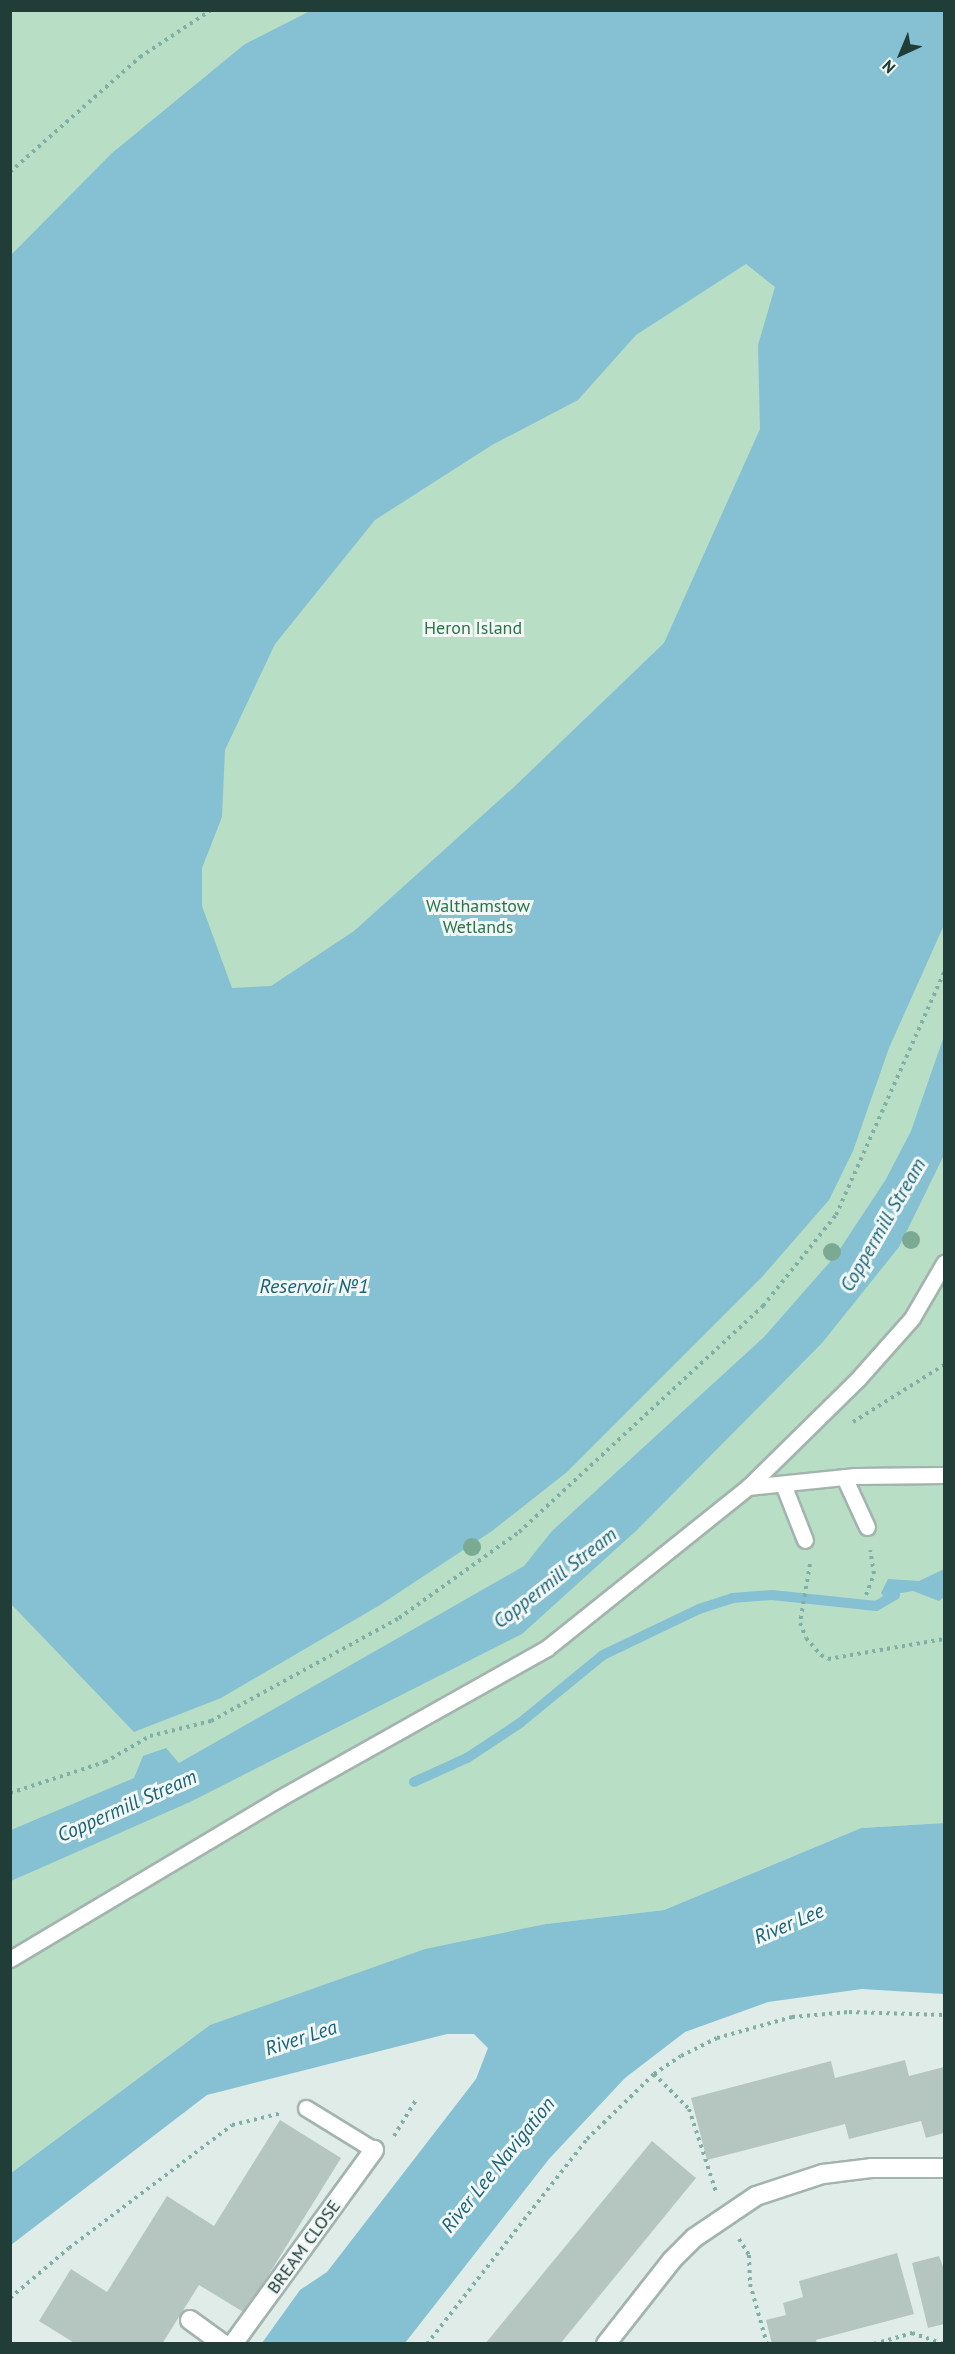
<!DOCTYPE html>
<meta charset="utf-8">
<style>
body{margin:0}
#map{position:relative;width:955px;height:2354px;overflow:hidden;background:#e0ece7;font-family:"PT Sans",sans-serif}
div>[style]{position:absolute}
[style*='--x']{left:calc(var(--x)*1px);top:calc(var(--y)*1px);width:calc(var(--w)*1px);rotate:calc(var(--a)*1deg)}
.green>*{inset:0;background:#b8dec5}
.water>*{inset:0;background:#86c1d3}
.stream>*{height:10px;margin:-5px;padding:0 5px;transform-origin:5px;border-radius:5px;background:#86c1d3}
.building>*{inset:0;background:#b5c6c1}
.path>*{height:4px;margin-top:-2px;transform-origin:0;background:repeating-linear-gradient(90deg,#80b0a5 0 3px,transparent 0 7.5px)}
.roads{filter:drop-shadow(2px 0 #a3b4af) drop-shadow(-2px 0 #a3b4af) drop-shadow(0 2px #a3b4af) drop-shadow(0 -2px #a3b4af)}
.lane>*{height:15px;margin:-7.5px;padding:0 7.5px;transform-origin:7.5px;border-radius:7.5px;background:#fff}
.street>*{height:18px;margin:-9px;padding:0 9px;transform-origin:9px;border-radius:9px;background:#fff}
.trees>*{width:18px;height:18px;margin:-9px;border-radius:50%;background:#7baa92}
span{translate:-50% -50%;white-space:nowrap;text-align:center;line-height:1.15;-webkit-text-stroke:6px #f1f8f5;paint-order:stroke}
.park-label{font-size:18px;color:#29744c}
.street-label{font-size:18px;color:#203d37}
.water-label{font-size:20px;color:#19627a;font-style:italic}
.frame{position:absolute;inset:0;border:12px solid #203d37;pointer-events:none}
.north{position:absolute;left:871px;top:24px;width:60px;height:60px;-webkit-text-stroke:4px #f1f8f5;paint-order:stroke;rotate:224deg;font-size:16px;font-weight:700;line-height:24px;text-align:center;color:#203d37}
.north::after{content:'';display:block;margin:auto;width:21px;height:27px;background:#203d37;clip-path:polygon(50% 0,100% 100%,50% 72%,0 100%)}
</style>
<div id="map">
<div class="green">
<i style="clip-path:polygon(10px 11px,944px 11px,944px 1823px,861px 1828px,664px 1910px,546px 1924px,210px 2025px,11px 2173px)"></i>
</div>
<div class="water">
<i style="clip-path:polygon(evenodd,312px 10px,944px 11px,944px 925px,889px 1048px,853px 1151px,829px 1200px,762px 1277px,567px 1472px,492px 1531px,380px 1605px,221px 1698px,134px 1732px,11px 1604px,11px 255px,112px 153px,245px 44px,312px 10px,746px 264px,775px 287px,758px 345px,760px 429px,664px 643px,514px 787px,354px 931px,271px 986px,232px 988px,202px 906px,202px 868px,222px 817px,225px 750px,275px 644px,375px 520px,492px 445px,578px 400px,636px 335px,746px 264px)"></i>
<i style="clip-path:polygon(944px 1036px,944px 1155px,899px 1247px,822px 1343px,637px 1530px,522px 1634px,190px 1802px,11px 1881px,11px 1830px,134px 1778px,143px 1756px,166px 1748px,179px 1763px,524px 1566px,552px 1531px,764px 1337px,836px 1255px,886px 1179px,911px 1131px)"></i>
<i style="clip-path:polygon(944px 1569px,944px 1597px,939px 1601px,913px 1591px,883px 1596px,881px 1593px,888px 1579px,919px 1581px)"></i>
<i style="clip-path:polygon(944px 1823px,944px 1994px,862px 1989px,768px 2002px,685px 2032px,625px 2078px,549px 2159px,405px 2343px,262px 2343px,300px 2290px,327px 2272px,476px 2079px,488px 2048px,474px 2034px,447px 2034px,207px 2095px,11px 2245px,11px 2173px,210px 2025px,425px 1949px,546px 1924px,664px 1910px,861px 1828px)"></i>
</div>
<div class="stream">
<i style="--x:414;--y:1782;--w:58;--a:-24.4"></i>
<i style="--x:467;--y:1758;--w:64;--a:-33.4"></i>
<i style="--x:520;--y:1723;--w:107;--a:-39.3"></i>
<i style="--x:603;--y:1655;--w:106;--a:-25.6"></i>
<i style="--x:699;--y:1609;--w:35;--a:-18"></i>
<i style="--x:732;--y:1598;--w:40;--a:-4.3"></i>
<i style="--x:772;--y:1595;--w:105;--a:6"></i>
<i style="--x:876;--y:1606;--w:22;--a:-30"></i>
</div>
<div class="building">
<i style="clip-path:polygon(905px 2060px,909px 2076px,944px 2067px,944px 2133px,926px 2138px,921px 2121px,849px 2139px,845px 2124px,707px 2160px,691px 2098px,831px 2061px,835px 2078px)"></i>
<i style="clip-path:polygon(280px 2120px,341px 2158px,245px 2313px,199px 2285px,162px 2344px,76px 2344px,39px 2321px,71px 2269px,107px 2292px,167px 2196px,214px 2226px)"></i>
<i style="clip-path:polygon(652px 2141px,696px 2178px,560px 2344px,485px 2344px)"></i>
<i style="clip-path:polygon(897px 2253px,914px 2314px,816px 2340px,817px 2344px,772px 2344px,766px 2320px,786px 2315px,783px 2303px,803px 2297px,799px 2281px)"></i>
<i style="clip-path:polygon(939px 2256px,944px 2269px,944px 2324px,928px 2328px,912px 2263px)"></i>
</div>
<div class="path">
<i style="--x:10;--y:172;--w:174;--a:-41.5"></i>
<i style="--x:140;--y:57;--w:85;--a:-33.5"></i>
<i style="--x:853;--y:1422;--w:107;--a:-32.1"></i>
<i style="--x:810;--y:1564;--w:60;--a:99.6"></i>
<i style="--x:800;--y:1623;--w:16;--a:68"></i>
<i style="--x:806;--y:1638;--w:23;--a:49"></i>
<i style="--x:821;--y:1655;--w:8;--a:30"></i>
<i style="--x:828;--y:1659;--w:118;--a:-9.8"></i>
<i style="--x:866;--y:1595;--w:22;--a:-69"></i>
<i style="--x:874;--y:1574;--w:24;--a:-99"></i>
<i style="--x:10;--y:1793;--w:100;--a:-18.1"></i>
<i style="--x:105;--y:1762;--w:52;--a:-30"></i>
<i style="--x:150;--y:1736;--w:63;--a:-13.8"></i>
<i style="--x:211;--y:1721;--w:214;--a:-28.7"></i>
<i style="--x:399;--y:1618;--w:148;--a:-35.6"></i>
<i style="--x:519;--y:1532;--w:333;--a:-42.8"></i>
<i style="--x:763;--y:1306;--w:117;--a:-51.3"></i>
<i style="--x:836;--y:1215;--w:266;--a:-66"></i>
<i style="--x:654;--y:2074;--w:49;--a:45"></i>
<i style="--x:689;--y:2109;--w:87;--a:72"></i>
<i style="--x:394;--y:2136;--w:42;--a:-58.6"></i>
<i style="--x:739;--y:2239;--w:19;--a:58"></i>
<i style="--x:749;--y:2255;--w:29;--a:88"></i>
<i style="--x:750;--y:2284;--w:62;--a:74.2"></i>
<i style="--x:10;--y:2298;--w:77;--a:-40.3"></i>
<i style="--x:69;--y:2248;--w:204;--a:-37"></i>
<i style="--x:232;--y:2125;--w:51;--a:-13.5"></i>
<i style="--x:427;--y:2344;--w:260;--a:-52"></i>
<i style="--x:587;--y:2139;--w:93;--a:-44.1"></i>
<i style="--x:654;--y:2074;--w:32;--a:-34"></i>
<i style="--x:681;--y:2056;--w:40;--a:-26.6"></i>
<i style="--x:717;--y:2038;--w:78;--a:-15.6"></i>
<i style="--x:792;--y:2017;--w:57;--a:-5"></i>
<i style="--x:849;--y:2012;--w:95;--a:1.8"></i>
<i style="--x:874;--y:2344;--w:40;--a:-16"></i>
<i style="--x:912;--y:2333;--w:34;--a:19"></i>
</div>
<div class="roads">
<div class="lane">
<i style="--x:844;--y:1477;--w:55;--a:65.3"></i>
<i style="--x:783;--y:1484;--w:60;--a:68.6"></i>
<i style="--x:748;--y:1487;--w:108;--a:-5.9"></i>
<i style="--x:855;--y:1476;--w:89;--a:-0.6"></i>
<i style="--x:10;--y:1959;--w:312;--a:-30.8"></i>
<i style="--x:278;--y:1799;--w:308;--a:-29.3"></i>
<i style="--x:547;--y:1648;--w:258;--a:-38.7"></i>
<i style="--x:748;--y:1487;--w:153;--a:-44.5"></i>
<i style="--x:857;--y:1380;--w:83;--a:-48.4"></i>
<i style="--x:912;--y:1318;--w:64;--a:-59.8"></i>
<i style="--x:306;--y:2108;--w:80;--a:31.7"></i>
</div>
<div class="street">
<i style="--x:190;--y:2320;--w:41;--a:36"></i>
<i style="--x:233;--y:2344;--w:240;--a:-54"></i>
<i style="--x:606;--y:2344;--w:107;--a:-51.8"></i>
<i style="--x:672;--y:2260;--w:31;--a:-45"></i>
<i style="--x:694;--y:2238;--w:75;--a:-34.1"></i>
<i style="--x:756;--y:2196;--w:71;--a:-18.2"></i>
<i style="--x:823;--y:2174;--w:48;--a:-7.1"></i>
<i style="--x:871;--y:2168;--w:73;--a:0"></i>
</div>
</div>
<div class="trees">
<i style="left:911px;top:1240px"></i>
<i style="left:832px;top:1252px"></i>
<i style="left:472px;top:1547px"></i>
</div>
<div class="park-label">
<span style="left:473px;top:628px">Heron Island</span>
<span style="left:478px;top:917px">Walthamstow<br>Wetlands</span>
</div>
<div class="street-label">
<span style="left:304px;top:2247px;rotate:-54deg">BREAM CLOSE</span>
</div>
<div class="water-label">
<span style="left:883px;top:1225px;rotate:-60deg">Coppermill Stream</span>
<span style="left:314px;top:1286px">Reservoir №1</span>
<span style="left:555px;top:1578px;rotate:-38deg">Coppermill Stream</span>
<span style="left:127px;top:1806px;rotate:-24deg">Coppermill Stream</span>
<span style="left:789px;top:1924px;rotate:-23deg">River Lee</span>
<span style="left:301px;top:2038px;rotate:-18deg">River Lea</span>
<span style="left:498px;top:2165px;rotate:-51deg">River Lee Navigation</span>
</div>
<div class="frame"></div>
<div class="north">N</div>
</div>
